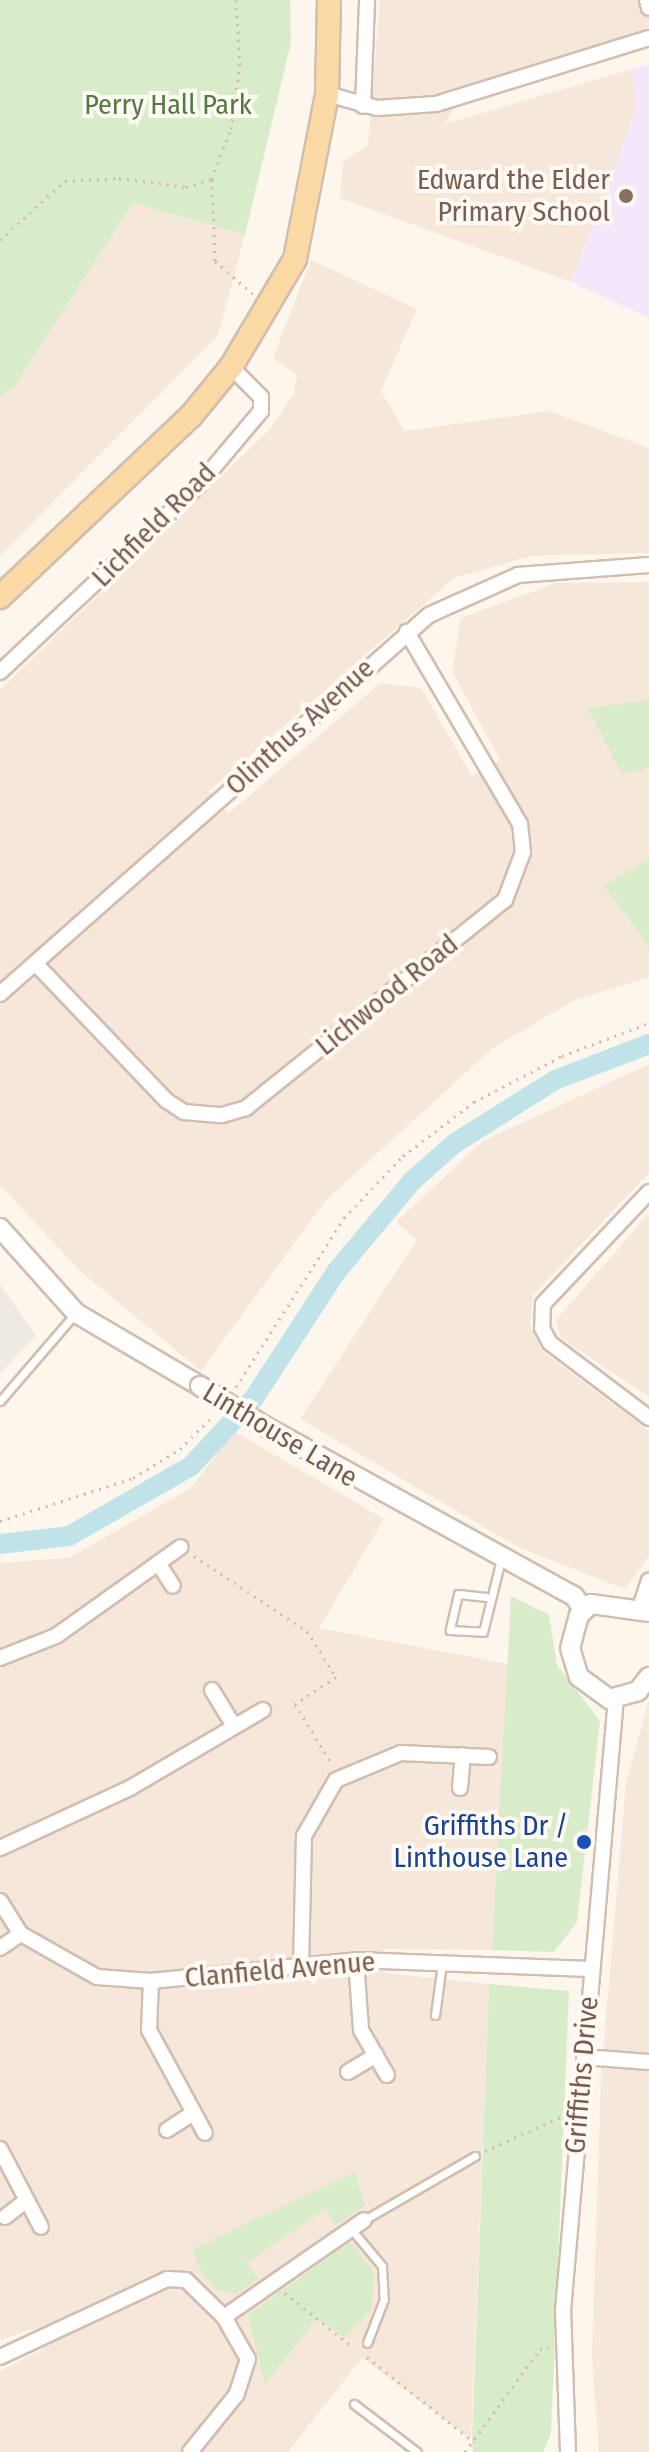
<!DOCTYPE html>
<style>
body{margin:0}
#map{position:relative;width:649px;height:2452px;overflow:hidden;background:#fdf6ec;font-family:"Fira Sans Condensed",sans-serif}
div>[style]{position:absolute}
[style*='--x']{left:calc(var(--x)*1px);top:calc(var(--y)*1px);width:calc(var(--w)*1px);rotate:calc(var(--a)*1deg)}
.residential>*{inset:0;background:#f5e8da}
.industrial>*{inset:0;background:#efe9e4}
.education>*{inset:0;background:#f3e8fa}
.green>*{inset:0;background:#d8ecc9}
.canal>*{height:20px;margin:-10px;padding:0 10px;transform-origin:10px;border-radius:10px;background:#bfe3e8}
.path>*{height:3px;margin-top:-1.5px;transform-origin:0;background:repeating-linear-gradient(90deg,#d9b8a5 0 2px,transparent 0 8px)}
.roads{filter:drop-shadow(2px 0 #d1beb0) drop-shadow(-2px 0 #d1beb0) drop-shadow(0 2px #d1beb0) drop-shadow(0 -2px #d1beb0)}
.service>*{height:7px;margin:-3.5px;padding:0 3.5px;transform-origin:3.5px;border-radius:3.5px;background:#fff}
.minor>*{height:14px;margin:-7px;padding:0 7px;transform-origin:7px;border-radius:7px;background:#fff}
.tertiary>*{height:18px;margin:-9px;padding:0 9px;transform-origin:9px;border-radius:9px;background:#fff}
.primary>*{height:22px;margin:-11px;padding:0 11px;transform-origin:11px;border-radius:11px;background:#fbd9a5}
.bridges{filter:drop-shadow(2px 0 #d1beb0) drop-shadow(-2px 0 #d1beb0) drop-shadow(0 2px #d1beb0) drop-shadow(0 -2px #d1beb0)}
.tertiary-bridge>*{height:18px;margin:-9px;padding:0 9px;transform-origin:9px;border-radius:9px;background:#fff}
.dots>*{width:22px;height:22px;translate:-50% -50%;box-sizing:border-box;border:4px solid #fffaf3;border-radius:50%}
span{translate:-50% -50%;white-space:nowrap;text-align:center;line-height:1.15;-webkit-text-stroke:8px #fffaf3;paint-order:stroke}
.park-label{font-size:28px;color:#537a41}
.education-label{font-size:28px;color:#785e54}
.right{translate:-100% -50%;text-align:right}
.street-label{font-size:28px;color:#7a5c4d}
.transit-label{font-size:28px;color:#164399}
</style>
<div id="map">
<div class="residential">
<i style="clip-path:polygon(380px 0,649px 0,649px 31px,464px 91px,445px 124px,632px 69px,636px 110px,571px 282px,340px 198px,343px 162px,368px 145px)"></i>
<i style="clip-path:polygon(133px 203px,245px 235px,218px 335px,0 556px,0 397px,14px 387px)"></i>
<i style="clip-path:polygon(311px 260px,417px 309px,381px 391px,404px 431px,549px 411px,649px 448px,649px 553px,531px 556px,454px 578px,209px 791px,228px 814px,380px 683px,421px 688px,472px 776px,500px 760px,452px 671px,461px 618px,555px 583px,649px 582px,649px 859px,603px 885px,649px 946px,649px 977px,575px 1000px,494px 1047px,326px 1200px,201px 1371px,79px 1270px,0 1185px,0 690px,270px 429px,294px 394px,297px 375px,273px 358px)"></i>
<i style="clip-path:polygon(649px 1064px,649px 1173px,533px 1295px,530px 1324px,541px 1350px,649px 1431px,649px 1556px,625px 1589px,520px 1548px,300px 1419px,417px 1240px,396px 1222px,483px 1141px)"></i>
<i style="clip-path:polygon(649px 1213px,649px 1397px,561px 1338px,556px 1320px)"></i>
<i style="clip-path:polygon(234px 1431px,384px 1519px,319px 1628px,508px 1664px,492px 1950px,384px 1949px,384px 1973px,489px 1984px,471px 2439px,362px 2358px,288px 2452px,0 2452px,0 2371px,43px 2349px,32px 2329px,0 2340px,0 1563px,69px 1558px,191px 1488px)"></i>
<i style="clip-path:polygon(649px 1699px,649px 2452px,599px 2452px,592px 2357px,601px 2078px,626px 1783px)"></i>
</div>
<div class="industrial">
<i style="clip-path:polygon(0 1284px,36px 1336px,0 1373px)"></i>
</div>
<div class="education">
<i style="clip-path:polygon(649px 64px,649px 318px,571px 282px,636px 110px,632px 69px)"></i>
</div>
<div class="green">
<i style="clip-path:polygon(0 0,290px 0,291px 42px,245px 235px,133px 203px,14px 387px,0 397px)"></i>
<i style="clip-path:polygon(649px 700px,649px 768px,622px 774px,587px 708px)"></i>
<i style="clip-path:polygon(649px 859px,649px 946px,603px 885px)"></i>
<i style="clip-path:polygon(511px 1596px,549px 1615px,557px 1665px,600px 1721px,577px 1922px,554px 1952px,492px 1950px)"></i>
<i style="clip-path:polygon(489px 1984px,569px 1991px,551px 2433px,543px 2452px,473px 2452px,472px 2439px)"></i>
<i style="clip-path:polygon(355px 2172px,365px 2206px,336px 2225px,325px 2209px,247px 2263px,258px 2279px,237px 2294px,215px 2289px,201px 2273px,193px 2249px)"></i>
<i style="clip-path:polygon(350px 2242px,374px 2272px,371px 2310px,344px 2338px,317px 2319px,265px 2384px,248px 2315px)"></i>
</div>
<div class="canal">
<i style="--x:0;--y:1544;--w:69;--a:-6.6"></i>
<i style="--x:69;--y:1536;--w:141;--a:-29.8"></i>
<i style="--x:191;--y:1466;--w:93;--a:-47.2"></i>
<i style="--x:254;--y:1398;--w:150;--a:-56.9"></i>
<i style="--x:336;--y:1272;--w:119;--a:-50.1"></i>
<i style="--x:412;--y:1181;--w:57;--a:-41.5"></i>
<i style="--x:455;--y:1143;--w:118;--a:-32.2"></i>
<i style="--x:555;--y:1080;--w:101;--a:-21"></i>
</div>
<div class="path">
<i style="--x:212;--y:179;--w:82;--a:87.9"></i>
<i style="--x:215;--y:261;--w:50;--a:41"></i>
<i style="--x:0;--y:240;--w:88;--a:-42.2"></i>
<i style="--x:65;--y:181;--w:54;--a:-3.2"></i>
<i style="--x:119;--y:178;--w:68;--a:7.7"></i>
<i style="--x:186;--y:187;--w:27;--a:-17"></i>
<i style="--x:212;--y:179;--w:53;--a:-69.2"></i>
<i style="--x:231;--y:129;--w:65;--a:-82"></i>
<i style="--x:240;--y:65;--w:65;--a:-93.5"></i>
<i style="--x:236;--y:1387;--w:201;--a:-57.4"></i>
<i style="--x:344;--y:1218;--w:86;--a:-46.4"></i>
<i style="--x:403;--y:1156;--w:89;--a:-37.3"></i>
<i style="--x:474;--y:1102;--w:99;--a:-27.6"></i>
<i style="--x:562;--y:1056;--w:93;--a:-20.8"></i>
<i style="--x:0;--y:1521;--w:140;--a:-17.9"></i>
<i style="--x:133;--y:1478;--w:55;--a:-31.7"></i>
<i style="--x:180;--y:1449;--w:48;--a:-45"></i>
<i style="--x:194;--y:1556;--w:136;--a:33.6"></i>
<i style="--x:307;--y:1631;--w:54;--a:57.8"></i>
<i style="--x:336;--y:1677;--w:49;--a:146.6"></i>
<i style="--x:295;--y:1704;--w:69;--a:58.6"></i>
<i style="--x:485;--y:2151;--w:85;--a:-24.2"></i>
<i style="--x:285;--y:2293;--w:88;--a:38.6"></i>
<i style="--x:367;--y:2357;--w:137;--a:38.5"></i>
<i style="--x:465;--y:2452;--w:127;--a:-53.9"></i>
<i style="--x:540;--y:2349;--w:9;--a:-6"></i>
</div>
<div class="roads">
<div class="service">
<i style="--x:0;--y:1401;--w:113;--a:-49.3"></i>
<i style="--x:486;--y:1597;--w:28;--a:-174"></i>
<i style="--x:458;--y:1594;--w:37;--a:103"></i>
<i style="--x:450;--y:1630;--w:33;--a:3"></i>
<i style="--x:483;--y:1632;--w:75;--a:-76.1"></i>
<i style="--x:435;--y:2015;--w:52;--a:-82.3"></i>
<i style="--x:364;--y:2220;--w:128;--a:-30"></i>
<i style="--x:351;--y:2229;--w:48;--a:50"></i>
<i style="--x:382;--y:2266;--w:33;--a:87"></i>
<i style="--x:384;--y:2299;--w:47;--a:111.1"></i>
<i style="--x:354;--y:2404;--w:79;--a:37.3"></i>
</div>
<div class="minor">
<i style="--x:647;--y:0;--w:8;--a:76"></i>
<i style="--x:327;--y:94;--w:52;--a:15.6"></i>
<i style="--x:377;--y:108;--w:59;--a:-3.9"></i>
<i style="--x:436;--y:104;--w:223;--a:-17.2"></i>
<i style="--x:363;--y:106;--w:106;--a:-87.8"></i>
<i style="--x:0;--y:672;--w:272;--a:-43.2"></i>
<i style="--x:198;--y:486;--w:98;--a:-50"></i>
<i style="--x:261;--y:411;--w:14;--a:-90"></i>
<i style="--x:261;--y:397;--w:42;--a:-135"></i>
<i style="--x:35;--y:963;--w:191;--a:46.3"></i>
<i style="--x:167;--y:1101;--w:20;--a:33"></i>
<i style="--x:184;--y:1112;--w:38;--a:5"></i>
<i style="--x:222;--y:1115;--w:25;--a:-16"></i>
<i style="--x:246;--y:1108;--w:332;--a:-38.8"></i>
<i style="--x:505;--y:900;--w:51;--a:-69.4"></i>
<i style="--x:523;--y:852;--w:28;--a:-96"></i>
<i style="--x:520;--y:824;--w:223;--a:-120.5"></i>
<i style="--x:0;--y:994;--w:572;--a:-41.46"></i>
<i style="--x:429;--y:615;--w:98;--a:-24.2"></i>
<i style="--x:518;--y:575;--w:131;--a:-4.4"></i>
<i style="--x:649;--y:1192;--w:154;--a:133.4"></i>
<i style="--x:543;--y:1304;--w:24;--a:92"></i>
<i style="--x:542;--y:1328;--w:17;--a:62"></i>
<i style="--x:550;--y:1343;--w:124;--a:37.1"></i>
<i style="--x:158;--y:1563;--w:27;--a:57"></i>
<i style="--x:639;--y:1611;--w:32;--a:-72"></i>
<i style="--x:0;--y:1658;--w:60;--a:-21.4"></i>
<i style="--x:56;--y:1636;--w:153;--a:-35.5"></i>
<i style="--x:212;--y:1690;--w:42;--a:58.6"></i>
<i style="--x:460;--y:1788;--w:33;--a:-85"></i>
<i style="--x:0;--y:1848;--w:143;--a:-24.8"></i>
<i style="--x:130;--y:1788;--w:154;--a:-30.4"></i>
<i style="--x:0;--y:1901;--w:39;--a:58"></i>
<i style="--x:21;--y:1934;--w:87;--a:29.5"></i>
<i style="--x:97;--y:1977;--w:54;--a:4.2"></i>
<i style="--x:151;--y:1981;--w:206;--a:-5.8"></i>
<i style="--x:356;--y:1960;--w:234;--a:2.2"></i>
<i style="--x:0;--y:1948;--w:25;--a:-34"></i>
<i style="--x:356;--y:1960;--w:70;--a:85.9"></i>
<i style="--x:361;--y:2030;--w:52;--a:60"></i>
<i style="--x:301;--y:1967;--w:131;--a:-88.7"></i>
<i style="--x:304;--y:1836;--w:64;--a:-60.3"></i>
<i style="--x:336;--y:1780;--w:70;--a:-22.6"></i>
<i style="--x:401;--y:1753;--w:88;--a:2.6"></i>
<i style="--x:151;--y:1981;--w:49;--a:92.3"></i>
<i style="--x:149;--y:2030;--w:117;--a:61.5"></i>
<i style="--x:584;--y:2057;--w:65;--a:4.4"></i>
<i style="--x:348;--y:2072;--w:33;--a:-31"></i>
<i style="--x:167;--y:2130;--w:27;--a:-33"></i>
<i style="--x:0;--y:2149;--w:88;--a:62.3"></i>
<i style="--x:5;--y:2217;--w:24;--a:-38"></i>
<i style="--x:224;--y:2317;--w:170;--a:-34.7"></i>
<i style="--x:0;--y:2357;--w:184;--a:-25"></i>
<i style="--x:167;--y:2279;--w:19;--a:3"></i>
<i style="--x:186;--y:2280;--w:53;--a:44.2"></i>
<i style="--x:224;--y:2317;--w:48;--a:60.3"></i>
<i style="--x:248;--y:2359;--w:38;--a:108"></i>
<i style="--x:236;--y:2395;--w:73;--a:128.9"></i>
<i style="--x:568;--y:2452;--w:141;--a:-92"></i>
<i style="--x:563;--y:2311;--w:615;--a:-85.06"></i>
</div>
<div class="tertiary">
<i style="--x:0;--y:1228;--w:114;--a:48.2"></i>
<i style="--x:76;--y:1313;--w:144;--a:30.5"></i>
<i style="--x:268;--y:1428;--w:349;--a:28.8"></i>
<i style="--x:574;--y:1596;--w:16;--a:55"></i>
<i style="--x:649;--y:1612;--w:59;--a:-172.1"></i>
<i style="--x:591;--y:1604;--w:16;--a:137"></i>
<i style="--x:579;--y:1615;--w:34;--a:105"></i>
<i style="--x:570;--y:1648;--w:30;--a:73"></i>
<i style="--x:579;--y:1677;--w:37;--a:36"></i>
<i style="--x:609;--y:1699;--w:30;--a:-15"></i>
<i style="--x:638;--y:1691;--w:18;--a:-52"></i>
</div>
<div class="primary">
<i style="--x:0;--y:597;--w:262;--a:-43.5"></i>
<i style="--x:190;--y:417;--w:65;--a:-50.6"></i>
<i style="--x:231;--y:367;--w:126;--a:-59.3"></i>
<i style="--x:295;--y:259;--w:168;--a:-79"></i>
<i style="--x:327;--y:94;--w:94;--a:-88.8"></i>
</div>
</div>
<div class="bridges">
<div class="tertiary-bridge">
<i style="--x:200;--y:1386;--w:80;--a:31.7"></i>
</div>
</div>
<div class="dots">
<i style="left:626px;top:196px;background:#8d6e63"></i>
<i style="left:584px;top:1842px;background:#1a4fb4"></i>
</div>
<div class="park-label">
<span style="left:168px;top:105px">Perry Hall Park</span>
</div>
<div class="education-label">
<span class="right" style="left:610px;top:196px">Edward the Elder<br>Primary School</span>
</div>
<div class="street-label">
<span style="left:154px;top:525px;rotate:-45deg">Lichfield Road</span>
<span style="left:300px;top:727px;rotate:-42deg">Olinthus Avenue</span>
<span style="left:387px;top:995px;rotate:-39deg">Lichwood Road</span>
<span style="left:280px;top:1435px;rotate:31deg">Linthouse Lane</span>
<span style="left:280px;top:1970px;rotate:-5deg">Clanfield Avenue</span>
<span style="left:582px;top:2075px;rotate:-85deg">Griffiths Drive</span>
</div>
<div class="transit-label">
<span class="right" style="left:568px;top:1842px">Griffiths Dr /<br>Linthouse Lane</span>
</div>
</div>
